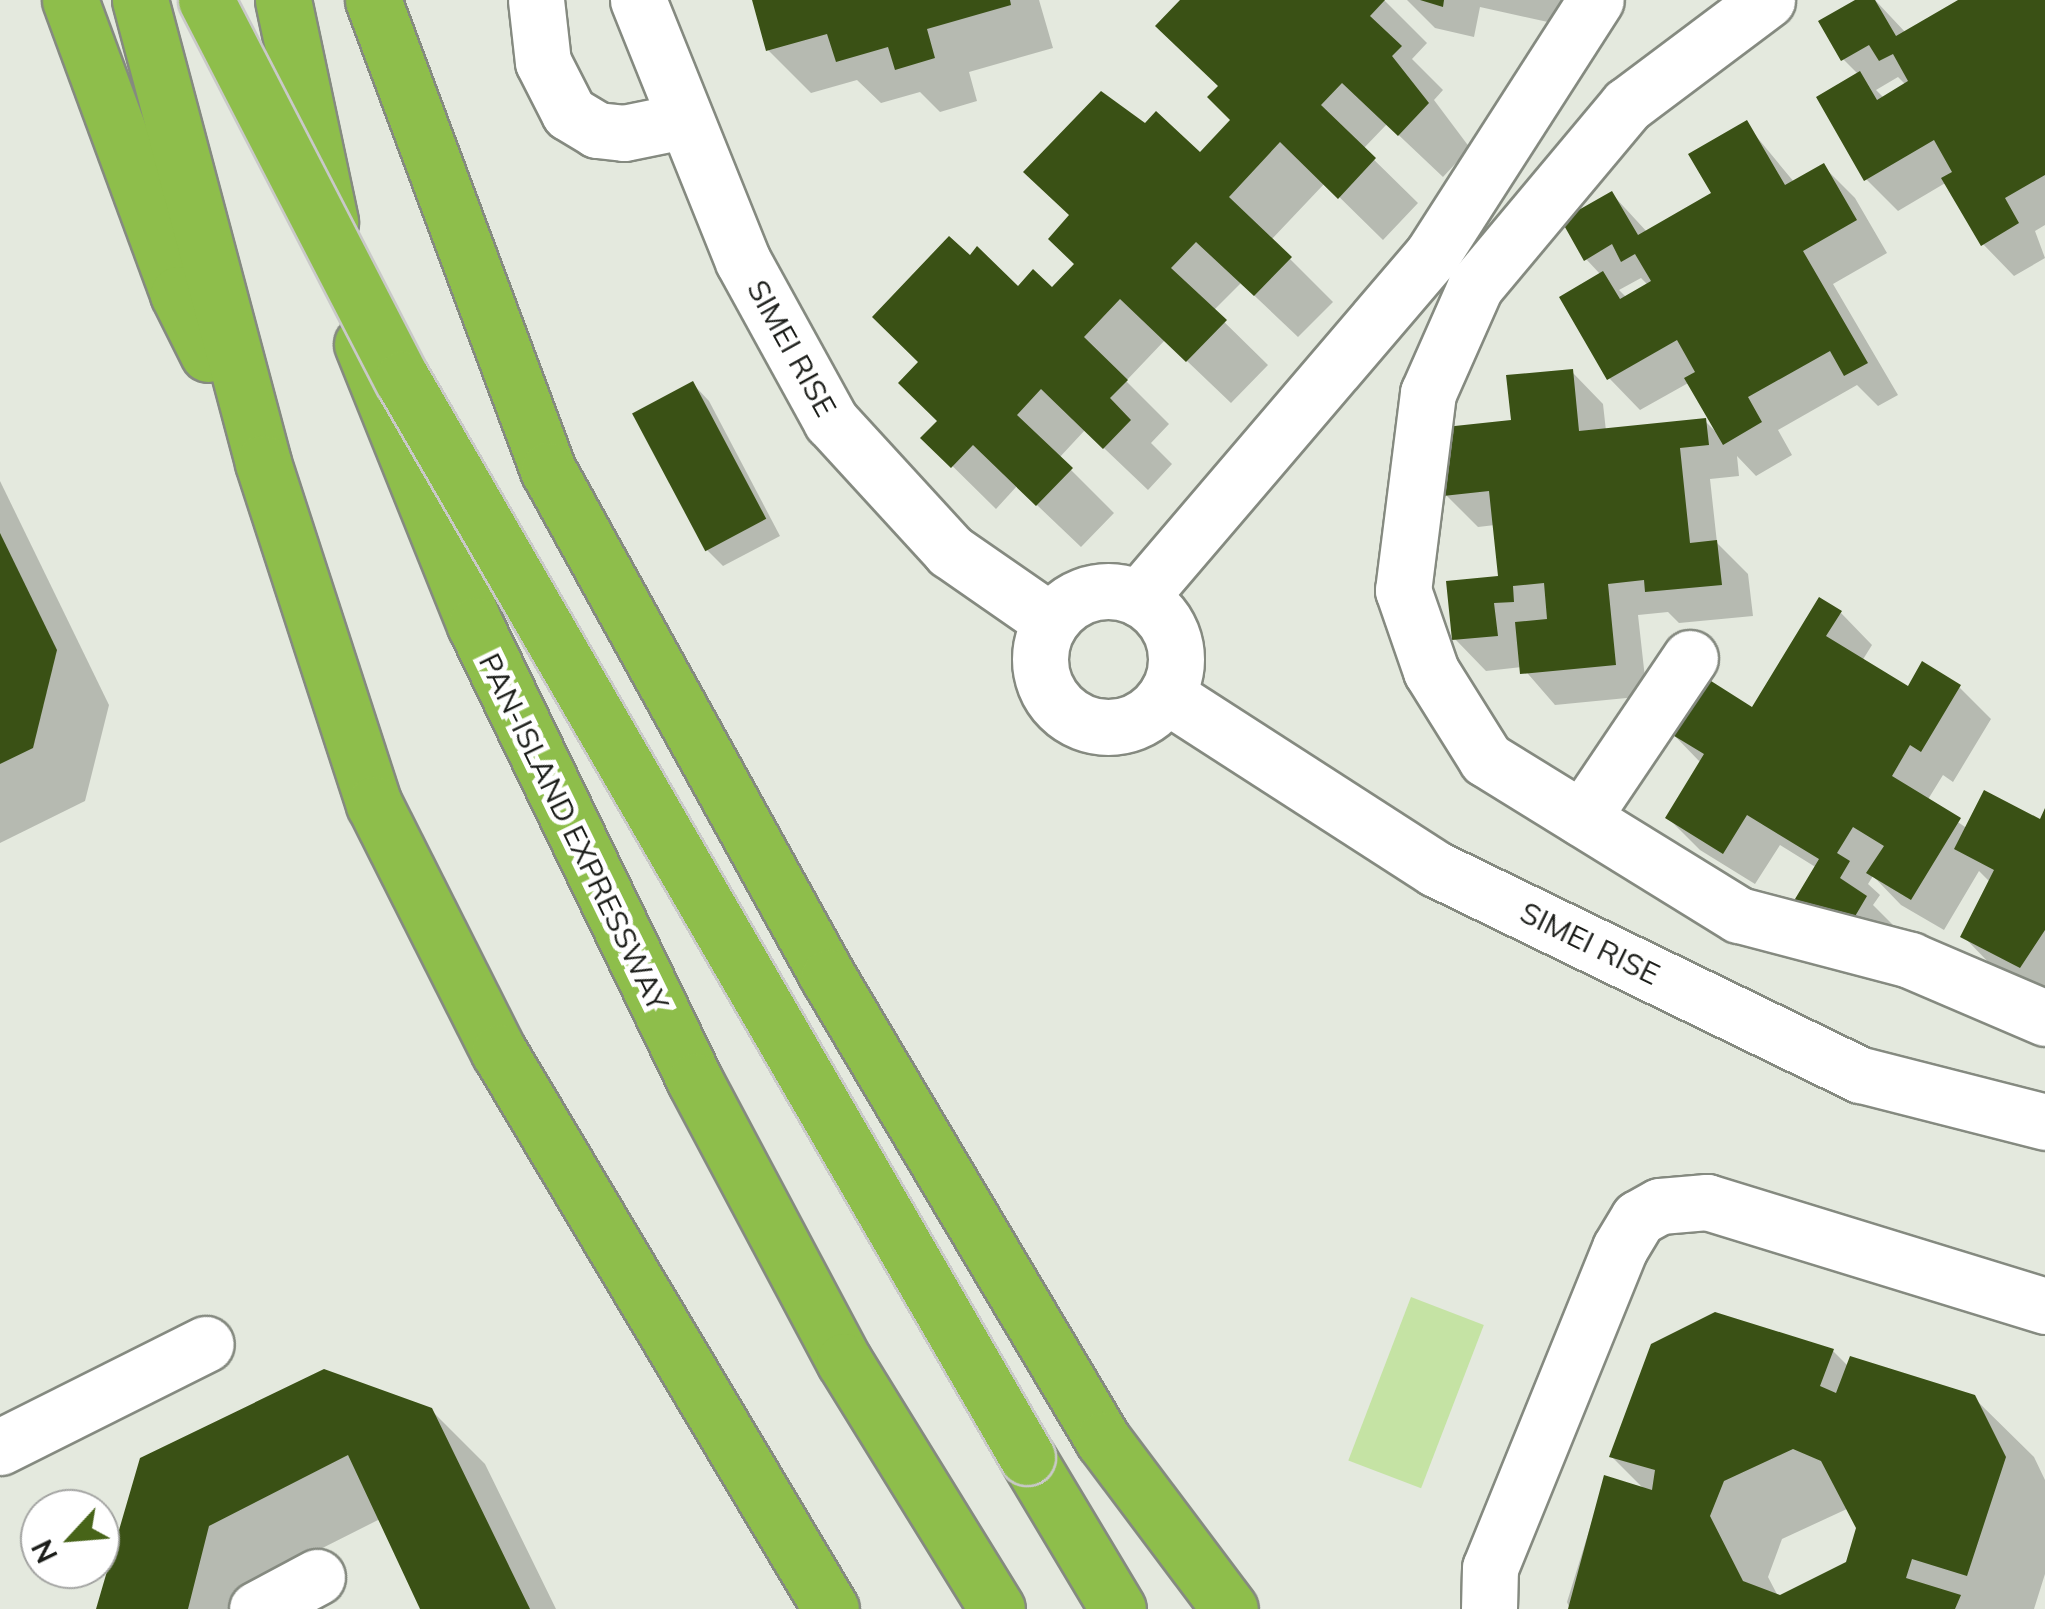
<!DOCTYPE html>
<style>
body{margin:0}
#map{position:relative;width:2045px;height:1609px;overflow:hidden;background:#e4e9de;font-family:Mulish,sans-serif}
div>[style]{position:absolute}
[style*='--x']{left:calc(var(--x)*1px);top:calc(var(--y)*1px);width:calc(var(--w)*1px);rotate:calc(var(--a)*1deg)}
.green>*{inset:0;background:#c5e3a4;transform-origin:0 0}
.shadow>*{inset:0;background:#0003}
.building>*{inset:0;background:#3a5115;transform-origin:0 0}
.roads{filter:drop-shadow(2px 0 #858a80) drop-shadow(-2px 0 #858a80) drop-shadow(0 2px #858a80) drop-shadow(0 -2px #858a80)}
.minor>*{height:55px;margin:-27.5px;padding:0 27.5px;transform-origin:27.5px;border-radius:27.5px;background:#fff}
.minor>.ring{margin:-27.5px;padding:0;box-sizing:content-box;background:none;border:55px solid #fff;border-radius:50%}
.highway>*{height:55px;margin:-27.5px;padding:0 27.5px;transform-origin:27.5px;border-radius:27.5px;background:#8ebe4b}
.bridges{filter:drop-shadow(2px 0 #c9c9c8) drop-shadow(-2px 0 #c9c9c8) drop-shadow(0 2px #c9c9c8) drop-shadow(0 -2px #c9c9c8)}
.highway-bridge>*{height:55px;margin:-27.5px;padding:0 27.5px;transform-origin:27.5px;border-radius:27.5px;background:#8ebe4b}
span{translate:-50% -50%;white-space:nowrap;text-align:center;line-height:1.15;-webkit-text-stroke:10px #fff;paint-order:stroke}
.street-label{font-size:30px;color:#1c1e1a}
.north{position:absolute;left:20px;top:1489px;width:100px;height:100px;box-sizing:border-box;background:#fff;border:2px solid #a4a5a3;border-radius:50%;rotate:244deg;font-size:28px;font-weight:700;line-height:40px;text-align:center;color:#1c1e1a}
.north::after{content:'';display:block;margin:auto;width:35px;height:45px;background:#476418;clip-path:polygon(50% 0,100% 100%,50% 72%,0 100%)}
</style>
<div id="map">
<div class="green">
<i style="left:1411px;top:1297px;width:78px;height:175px;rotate:21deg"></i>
</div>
<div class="shadow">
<i style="clip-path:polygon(754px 0,1039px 0,1053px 48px,969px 72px,977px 101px,940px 112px,920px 92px,881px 103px,857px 80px,811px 93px,768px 50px)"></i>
<i style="clip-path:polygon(1183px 0,1384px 0,1427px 43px,1412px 59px,1443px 90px,1434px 100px,1470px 148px,1443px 177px,1387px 124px,1363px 149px,1418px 203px,1383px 240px,1325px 183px,1271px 240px,1333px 302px,1298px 337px,1241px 283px,1213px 311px,1268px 365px,1231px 403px,1165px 340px,1126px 381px,1169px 424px,1151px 443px,1172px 464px,1148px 490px,1085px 430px,1059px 458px,1114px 513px,1081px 547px,1017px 486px,996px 509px,924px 438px,940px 421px,921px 363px,970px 258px,1018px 289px,1052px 291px,1077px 264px,1145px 126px,1200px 156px,1234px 120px)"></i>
<i style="clip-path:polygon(1407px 0,1572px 0,1566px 26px,1480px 7px,1474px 37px,1435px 28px)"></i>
<i style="clip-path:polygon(evenodd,1860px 0,1875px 0,1906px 33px,1963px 0,2045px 0,2045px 225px,2035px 231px,2045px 258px,2014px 276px,1983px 244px,1947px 182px,1898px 211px,1866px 179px,1859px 75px,1843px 59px,1860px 0,1898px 77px,1906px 85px,1884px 98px,1876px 90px,1898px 77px)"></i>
<i style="clip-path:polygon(evenodd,1746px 124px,1794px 182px,1823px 166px,1855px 198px,1887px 253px,1833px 284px,1898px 395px,1878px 406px,1857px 385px,1778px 430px,1792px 455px,1756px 476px,1737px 456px,1739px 476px,1710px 479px,1717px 543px,1748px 574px,1753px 616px,1679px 623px,1668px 612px,1638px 615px,1647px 696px,1555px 705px,1522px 667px,1486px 671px,1455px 639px,1501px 578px,1495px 525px,1478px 527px,1446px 495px,1572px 372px,1603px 404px,1606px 431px,1705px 421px,1716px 432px,1690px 382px,1640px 410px,1609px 378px,1601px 275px,1586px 259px,1612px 194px,1648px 233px,1714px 194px,1746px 124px,1641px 278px,1648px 285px,1627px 298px,1619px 290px,1641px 278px)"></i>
<i style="clip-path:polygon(693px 384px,709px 401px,780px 536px,723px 566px,707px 550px)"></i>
<i style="clip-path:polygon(0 481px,109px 705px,85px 801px,0 843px)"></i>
<i style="clip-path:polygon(1841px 613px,1872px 645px,1862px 661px,1908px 689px,1959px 687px,1991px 719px,1953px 782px,1943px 775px,1927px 801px,1968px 829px,2041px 822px,2045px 814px,2045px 994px,1994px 968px,1963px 936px,1989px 881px,1979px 871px,1944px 930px,1901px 905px,1873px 876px,1868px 884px,1880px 895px,1873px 905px,1897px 929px,1876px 965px,1817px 868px,1780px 845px,1755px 884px,1700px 850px,1668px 818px,1701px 763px,1669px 730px,1753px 710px)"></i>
<i style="clip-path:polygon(evenodd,1833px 1351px,1849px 1367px,1974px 1398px,2034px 1457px,2045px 1480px,2045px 1574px,2034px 1609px,1570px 1609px,1567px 1602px,1605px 1479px,1646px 1491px,1612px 1457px,1833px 1351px,1849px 1508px,1859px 1528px,1848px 1564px,1779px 1598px,1768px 1577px,1782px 1539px,1849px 1508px)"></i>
<i style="clip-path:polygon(431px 1410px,485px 1464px,556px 1609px,423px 1609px,380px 1519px,261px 1579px,254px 1609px,99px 1609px,142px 1460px)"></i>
</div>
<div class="building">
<i style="clip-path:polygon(752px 0,1010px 0,1011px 5px,927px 29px,935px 58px,895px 70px,888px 47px,836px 62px,827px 34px,766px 51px)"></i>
<i style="clip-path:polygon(1180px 0,1385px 0,1370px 16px,1402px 46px,1392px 56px,1429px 103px,1398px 136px,1342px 83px,1321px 105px,1376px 158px,1338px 199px,1280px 142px,1229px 197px,1292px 257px,1254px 296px,1196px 242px,1171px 268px,1227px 320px,1186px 362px,1120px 299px,1084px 337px,1128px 380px,1110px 398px,1131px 420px,1103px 449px,1041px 389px,1017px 415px,1073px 468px,1036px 506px,973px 445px,951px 468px,920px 438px,937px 421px,898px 383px,918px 362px,872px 317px,949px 236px,970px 255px,977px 246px,1018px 286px,1033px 269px,1052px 287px,1074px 264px,1048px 239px,1069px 215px,1023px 172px,1101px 91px,1145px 123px,1156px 111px,1200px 152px,1230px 120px,1207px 97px,1218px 86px,1155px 26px)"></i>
<i style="clip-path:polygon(1420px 0,1444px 0,1443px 7px)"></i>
<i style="clip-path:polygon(1855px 0,1875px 0,1896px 36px,1958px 0,2045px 0,2045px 175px,2005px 198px,2019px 223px,1981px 246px,1941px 178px,1952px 172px,1934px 140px,1864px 181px,1816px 97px,1860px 71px,1877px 100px,1908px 81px,1893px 54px,1879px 61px,1869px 45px,1841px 61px,1818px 21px)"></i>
<i style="clip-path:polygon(1747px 120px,1785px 185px,1824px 163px,1857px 220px,1803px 251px,1868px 363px,1844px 376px,1830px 351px,1748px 397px,1762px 422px,1723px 445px,1684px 378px,1695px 372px,1677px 340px,1607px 380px,1559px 297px,1603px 271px,1620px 299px,1651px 281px,1635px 254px,1621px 262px,1612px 244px,1584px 261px,1561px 220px,1612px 191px,1638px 235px,1711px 193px,1688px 154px)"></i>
<i style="clip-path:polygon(1573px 369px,1579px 431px,1706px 418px,1709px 445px,1680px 448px,1690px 543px,1717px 540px,1722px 585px,1645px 592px,1644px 580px,1608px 584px,1616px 665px,1520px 674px,1515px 622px,1547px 619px,1544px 583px,1513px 586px,1514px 602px,1494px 603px,1498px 636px,1452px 640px,1446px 581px,1498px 576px,1489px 491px,1443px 496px,1436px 428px,1511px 420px,1506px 375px)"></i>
<i style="left:693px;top:381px;width:156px;height:69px;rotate:62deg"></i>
<i style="clip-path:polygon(0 533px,57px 650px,33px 748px,0 764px)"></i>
<i style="clip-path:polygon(1819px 597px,1842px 611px,1826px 636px,1908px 686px,1922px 661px,1961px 685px,1921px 752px,1910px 745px,1892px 776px,1961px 818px,1911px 900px,1866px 873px,1884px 846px,1853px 827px,1837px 853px,1850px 861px,1840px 878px,1867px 896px,1844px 935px,1792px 904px,1819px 859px,1747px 815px,1723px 854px,1665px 818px,1704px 754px,1666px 731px,1700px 674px,1752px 707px)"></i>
<i style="clip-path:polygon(1984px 790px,2040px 819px,2045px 808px,2045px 930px,2020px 968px,1960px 937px,1994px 870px,1954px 849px)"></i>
<i style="clip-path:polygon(evenodd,1715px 1312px,1834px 1349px,1820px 1386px,1836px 1393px,1850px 1356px,1975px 1395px,2006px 1457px,1967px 1576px,1912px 1559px,1906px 1578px,1961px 1595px,1955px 1609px,1568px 1609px,1604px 1475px,1652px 1490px,1655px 1470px,1609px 1457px,1651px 1344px,1715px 1312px,1793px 1449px,1821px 1461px,1856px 1528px,1846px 1562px,1780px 1595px,1743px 1581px,1710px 1516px,1724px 1481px,1793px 1449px)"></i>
<i style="clip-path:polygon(324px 1369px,432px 1408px,530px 1609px,420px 1609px,348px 1455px,209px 1526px,188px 1609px,96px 1609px,140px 1458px)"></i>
</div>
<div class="roads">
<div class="minor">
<i style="--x:536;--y:0;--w:62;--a:83.6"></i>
<i style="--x:543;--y:62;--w:57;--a:63"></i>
<i style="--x:569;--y:113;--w:33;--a:31"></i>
<i style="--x:597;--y:130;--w:27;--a:6"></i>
<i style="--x:624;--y:133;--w:60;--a:-11.5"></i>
<i style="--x:638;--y:0;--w:281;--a:68.1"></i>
<i style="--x:743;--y:261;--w:183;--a:61.2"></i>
<i style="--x:831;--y:421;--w:176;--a:47.5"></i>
<i style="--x:950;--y:551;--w:123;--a:34.7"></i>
<i style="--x:1767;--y:0;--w:175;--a:143.1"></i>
<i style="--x:1627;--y:105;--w:237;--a:129.9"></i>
<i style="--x:1475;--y:287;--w:116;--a:113.9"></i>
<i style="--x:1428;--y:393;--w:199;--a:97.2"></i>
<i style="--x:1403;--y:590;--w:86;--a:70.9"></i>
<i style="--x:1431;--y:671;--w:104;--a:58"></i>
<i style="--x:1486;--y:759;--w:297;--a:31.7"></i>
<i style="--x:1739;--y:915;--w:177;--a:14.7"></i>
<i style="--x:1910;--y:960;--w:147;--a:23.2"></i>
<i class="ring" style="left:1040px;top:591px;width:81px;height:81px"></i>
<i style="--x:1139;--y:598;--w:451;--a:-49.5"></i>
<i style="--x:1432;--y:255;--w:303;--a:-57.3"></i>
<i style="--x:1166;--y:695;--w:321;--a:32.8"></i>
<i style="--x:1436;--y:869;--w:472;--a:25.9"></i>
<i style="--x:1861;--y:1075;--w:190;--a:14.3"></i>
<i style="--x:1582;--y:818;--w:193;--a:-56"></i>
<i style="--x:0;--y:1447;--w:230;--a:-26.6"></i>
<i style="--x:257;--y:1609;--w:68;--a:-28.1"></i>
<i style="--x:1489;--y:1609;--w:41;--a:-88.6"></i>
<i style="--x:1490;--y:1568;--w:345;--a:-67.9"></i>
<i style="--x:1620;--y:1248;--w:35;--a:-59"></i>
<i style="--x:1638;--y:1218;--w:25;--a:-29"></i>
<i style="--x:1660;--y:1206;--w:47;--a:-4.9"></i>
<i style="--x:1707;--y:1202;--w:354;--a:17.1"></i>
</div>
<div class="highway">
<i style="--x:70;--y:0;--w:313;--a:69.8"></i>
<i style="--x:178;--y:294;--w:67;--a:63.4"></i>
<i style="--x:140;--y:0;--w:479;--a:75.1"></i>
<i style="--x:263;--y:463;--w:359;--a:72"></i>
<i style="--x:374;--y:804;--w:278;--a:63.3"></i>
<i style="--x:499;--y:1052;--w:648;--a:59.2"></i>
<i style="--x:283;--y:0;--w:227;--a:78"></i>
<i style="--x:373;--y:0;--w:502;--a:69.58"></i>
<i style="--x:548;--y:470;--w:579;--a:61.09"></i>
<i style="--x:828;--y:977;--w:539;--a:59.29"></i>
<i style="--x:1103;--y:1440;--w:211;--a:53.1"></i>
<i style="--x:362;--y:344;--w:303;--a:68.1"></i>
<i style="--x:475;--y:625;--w:506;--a:64.24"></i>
<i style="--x:695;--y:1081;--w:317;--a:62"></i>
<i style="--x:844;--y:1361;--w:291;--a:58.3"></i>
<i style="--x:1027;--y:1457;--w:177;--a:59.1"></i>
</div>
</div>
<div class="bridges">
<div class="highway-bridge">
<i style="--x:206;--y:0;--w:427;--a:62.7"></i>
<i style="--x:402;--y:379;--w:1246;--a:59.9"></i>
</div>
</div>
<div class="street-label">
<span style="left:792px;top:348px;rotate:61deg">SIMEI RISE</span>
<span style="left:574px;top:832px;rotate:64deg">PAN-ISLAND EXPRESSWAY</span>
<span style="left:1590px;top:943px;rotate:26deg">SIMEI RISE</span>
</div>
<div class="north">N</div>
</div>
